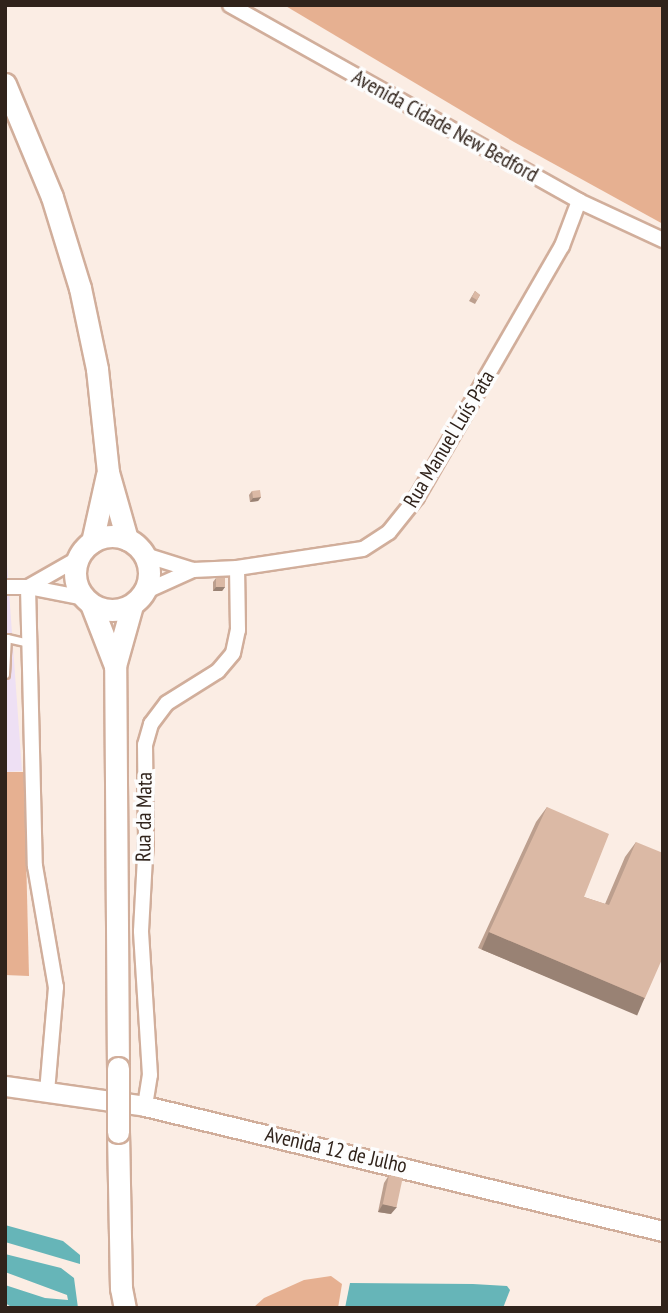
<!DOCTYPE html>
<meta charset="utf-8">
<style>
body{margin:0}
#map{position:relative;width:668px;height:1313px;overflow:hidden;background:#fbede4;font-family:"PT Sans Narrow",sans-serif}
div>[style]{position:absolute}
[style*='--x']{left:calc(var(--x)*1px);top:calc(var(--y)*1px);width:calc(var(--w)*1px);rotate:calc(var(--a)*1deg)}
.industrial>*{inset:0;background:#eee0f4}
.green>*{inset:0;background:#e6b091}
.water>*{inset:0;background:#66b5b8}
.roads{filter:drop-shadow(2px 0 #d1ae9b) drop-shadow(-2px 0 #d1ae9b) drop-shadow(0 2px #d1ae9b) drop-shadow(0 -2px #d1ae9b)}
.service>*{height:7px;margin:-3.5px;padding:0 3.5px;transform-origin:3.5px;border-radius:3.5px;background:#fff}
.minor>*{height:14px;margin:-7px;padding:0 7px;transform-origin:7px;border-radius:7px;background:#fff}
.secondary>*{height:19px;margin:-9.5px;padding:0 9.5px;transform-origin:9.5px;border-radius:9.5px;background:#fff}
.primary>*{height:21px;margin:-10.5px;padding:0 10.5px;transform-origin:10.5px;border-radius:10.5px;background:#fff}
.primary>.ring{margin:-10.5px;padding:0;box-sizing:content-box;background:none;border:21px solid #fff;border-radius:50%}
.bridges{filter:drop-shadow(2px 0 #d1ae9b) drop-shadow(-2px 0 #d1ae9b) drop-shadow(0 2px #d1ae9b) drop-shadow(0 -2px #d1ae9b)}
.primary-bridge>*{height:21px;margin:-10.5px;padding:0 10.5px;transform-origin:10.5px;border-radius:10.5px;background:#fff}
.wall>*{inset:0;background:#bc9f8e}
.shaded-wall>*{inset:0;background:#998274;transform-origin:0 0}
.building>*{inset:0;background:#dbb9a5;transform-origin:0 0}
span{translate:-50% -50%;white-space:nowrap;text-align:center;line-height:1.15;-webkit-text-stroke:7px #fdfdfd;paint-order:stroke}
.street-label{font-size:21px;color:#30231b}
.frame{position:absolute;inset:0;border:7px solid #30231b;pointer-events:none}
</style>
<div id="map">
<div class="industrial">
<i style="clip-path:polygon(5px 537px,22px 771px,5px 772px)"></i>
</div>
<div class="green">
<i style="clip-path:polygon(284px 5px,663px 5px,663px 224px,514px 142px)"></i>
<i style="clip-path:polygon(5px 772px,24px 772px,29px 976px,5px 975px)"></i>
<i style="clip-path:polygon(331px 1276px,342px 1284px,338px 1308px,253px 1308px,264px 1298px,304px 1280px)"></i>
</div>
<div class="water">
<i style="clip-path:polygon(5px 1225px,63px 1241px,80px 1255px,80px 1264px,5px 1242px)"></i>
<i style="clip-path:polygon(5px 1254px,61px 1268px,74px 1278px,78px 1308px,13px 1308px,5px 1303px,5px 1285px,45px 1298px,68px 1300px,67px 1295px,5px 1272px)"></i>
<i style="clip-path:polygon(350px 1283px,473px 1284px,507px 1286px,510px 1290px,503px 1308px,345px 1308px)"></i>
</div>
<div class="roads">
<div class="service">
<i style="--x:5;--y:674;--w:36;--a:-87"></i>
<i style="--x:7;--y:638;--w:23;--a:13"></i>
</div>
<div class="minor">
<i style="--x:230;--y:5;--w:400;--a:29.3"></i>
<i style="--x:579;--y:201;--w:93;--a:24.9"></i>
<i style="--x:145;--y:555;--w:50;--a:17.4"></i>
<i style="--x:193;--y:570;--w:44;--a:-2.6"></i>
<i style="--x:237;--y:568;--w:127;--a:-8.6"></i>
<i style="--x:363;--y:549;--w:31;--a:-33"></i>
<i style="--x:389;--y:532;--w:45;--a:-51.3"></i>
<i style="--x:417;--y:497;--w:290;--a:-60"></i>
<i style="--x:562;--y:246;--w:48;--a:-69.3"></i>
<i style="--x:5;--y:587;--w:23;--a:0"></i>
<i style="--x:28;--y:587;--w:57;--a:11.1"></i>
<i style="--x:28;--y:587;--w:279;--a:88.6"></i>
<i style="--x:35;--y:866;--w:123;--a:80.2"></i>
<i style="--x:56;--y:987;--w:104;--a:94.9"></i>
<i style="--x:28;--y:587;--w:56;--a:-29.7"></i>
<i style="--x:144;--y:592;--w:54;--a:-24.2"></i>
<i style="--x:145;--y:1106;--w:31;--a:-81"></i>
<i style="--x:150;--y:1075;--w:144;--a:-93.6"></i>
<i style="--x:141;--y:931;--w:92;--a:-86.9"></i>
<i style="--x:146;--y:839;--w:94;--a:-90.6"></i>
<i style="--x:145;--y:745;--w:22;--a:-74"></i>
<i style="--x:151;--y:724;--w:26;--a:-53"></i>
<i style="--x:167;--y:703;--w:60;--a:-32.1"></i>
<i style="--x:218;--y:671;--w:23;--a:-50"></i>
<i style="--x:233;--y:653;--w:24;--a:-78"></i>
<i style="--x:238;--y:630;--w:62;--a:-90.9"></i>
</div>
<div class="secondary">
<i style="--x:5;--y:1086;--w:141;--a:8.1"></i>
<i style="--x:145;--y:1106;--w:533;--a:13.57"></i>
</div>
<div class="primary">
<i style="--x:5;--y:84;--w:122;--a:67.4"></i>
<i style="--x:52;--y:197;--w:95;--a:72.9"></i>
<i style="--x:80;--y:288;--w:83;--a:78.1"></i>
<i style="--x:97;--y:369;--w:104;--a:83.9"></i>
<i style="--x:108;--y:472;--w:70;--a:74.2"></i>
<i class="ring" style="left:75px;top:536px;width:53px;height:53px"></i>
<i style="--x:92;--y:542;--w:69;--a:-77.4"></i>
<i style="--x:91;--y:604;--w:66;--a:68.8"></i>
<i style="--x:118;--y:1068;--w:402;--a:-90.4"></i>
<i style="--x:115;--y:666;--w:63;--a:-74.4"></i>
<i style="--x:118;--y:1132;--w:156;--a:88.9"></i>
<i style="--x:121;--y:1288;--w:20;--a:79"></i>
</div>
</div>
<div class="bridges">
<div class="primary-bridge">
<i style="--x:118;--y:1068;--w:64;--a:90"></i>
</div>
</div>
<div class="wall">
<i style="clip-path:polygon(475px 291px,480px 295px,475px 304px,469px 301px)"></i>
<i style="clip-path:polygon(252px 491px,261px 497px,258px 501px,250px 502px,249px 495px)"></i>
<i style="clip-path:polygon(216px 578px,225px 587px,222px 591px,213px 591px,213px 582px)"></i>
<i style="clip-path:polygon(547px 807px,584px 897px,605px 904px,625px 857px,636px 842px,645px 998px,634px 1013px,478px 948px,536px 822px)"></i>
<i style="clip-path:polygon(389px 1175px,391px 1214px,378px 1212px,384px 1183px)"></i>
</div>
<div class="shaded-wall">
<i style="clip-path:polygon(261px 497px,258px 501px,250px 502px,253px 498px)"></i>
<i style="clip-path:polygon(216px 587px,225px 587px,222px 591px,213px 591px)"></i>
<i style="left:489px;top:932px;width:169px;height:19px;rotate:23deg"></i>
<i style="clip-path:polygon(383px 1204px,397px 1207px,391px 1214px,378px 1212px)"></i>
</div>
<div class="building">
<i style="clip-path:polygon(475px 291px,480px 295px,477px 300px,472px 297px)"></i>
<i style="left:260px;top:490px;width:7px;height:8px;rotate:82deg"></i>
<i style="left:216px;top:578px;width:9px;height:9px"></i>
<i style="clip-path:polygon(547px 807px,609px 834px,584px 897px,609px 905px,636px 842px,663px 853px,663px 957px,645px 998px,489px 932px)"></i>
<i style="left:389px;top:1175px;width:14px;height:30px;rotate:12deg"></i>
</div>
<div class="street-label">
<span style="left:445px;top:126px;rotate:29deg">Avenida Cidade New Bedford</span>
<span style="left:449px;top:439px;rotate:-59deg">Rua Manuel Luís Pata</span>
<span style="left:144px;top:817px;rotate:-89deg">Rua da Mata</span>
<span style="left:336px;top:1150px;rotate:13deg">Avenida 12 de Julho</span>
</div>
<div class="frame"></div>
</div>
